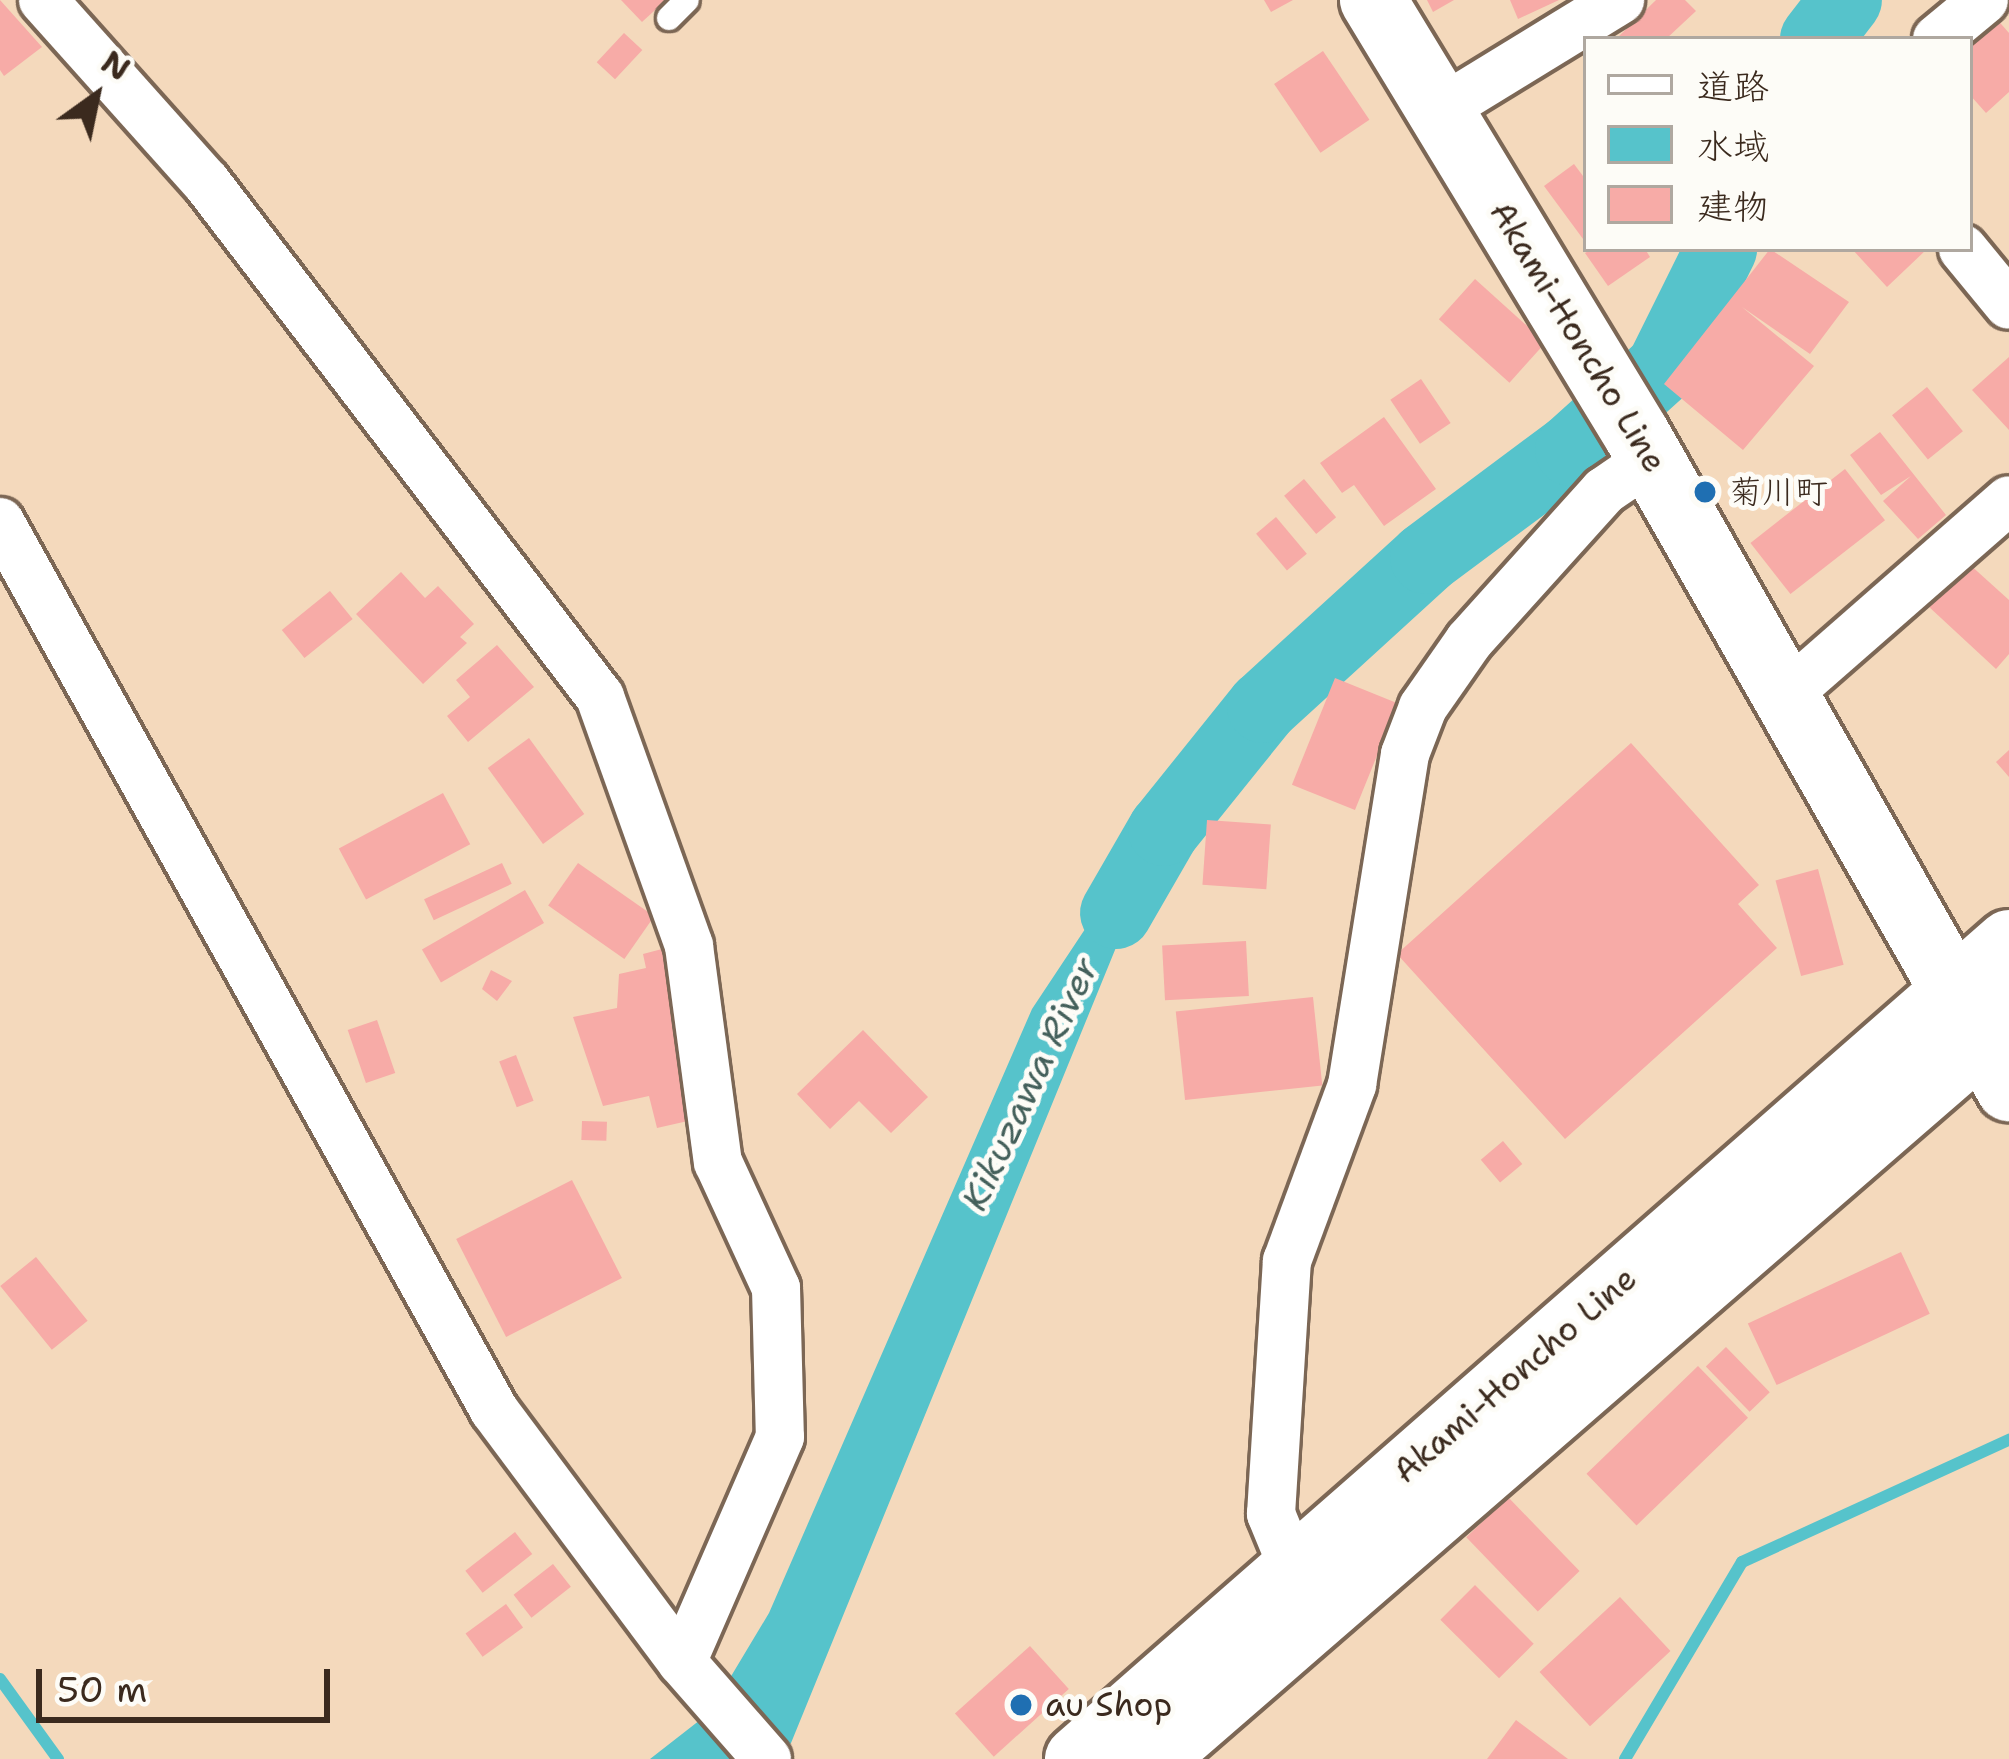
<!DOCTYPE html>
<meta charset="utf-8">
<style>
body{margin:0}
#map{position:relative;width:2009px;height:1759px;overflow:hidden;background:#f4d9bc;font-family:"Shantell Sans","Klee One",sans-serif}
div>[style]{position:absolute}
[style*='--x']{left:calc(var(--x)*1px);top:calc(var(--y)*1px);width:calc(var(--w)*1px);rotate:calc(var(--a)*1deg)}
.water>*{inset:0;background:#56c3cb}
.stream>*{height:12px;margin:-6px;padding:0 6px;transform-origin:6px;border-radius:6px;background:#56c3cb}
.river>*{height:72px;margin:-36px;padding:0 36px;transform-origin:36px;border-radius:36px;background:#56c3cb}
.building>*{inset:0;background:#f7aba7;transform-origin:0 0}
.roads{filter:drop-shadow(3px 0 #7c6755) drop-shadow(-3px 0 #7c6755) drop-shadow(0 3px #7c6755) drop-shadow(0 -3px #7c6755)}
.lane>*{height:24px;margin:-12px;padding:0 12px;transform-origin:12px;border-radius:12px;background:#fff}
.street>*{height:48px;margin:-24px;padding:0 24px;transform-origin:24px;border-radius:24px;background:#fff}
.secondary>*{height:66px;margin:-33px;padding:0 33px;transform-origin:33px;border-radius:33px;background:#fff}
.dots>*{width:33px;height:33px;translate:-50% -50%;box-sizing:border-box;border:6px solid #fdfcf7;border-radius:50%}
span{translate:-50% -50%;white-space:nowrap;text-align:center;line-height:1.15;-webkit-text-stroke:10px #fdfcf7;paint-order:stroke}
.street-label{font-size:33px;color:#3b2a1e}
.poi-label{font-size:33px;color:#3b2a1e}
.left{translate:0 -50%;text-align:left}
.water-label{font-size:36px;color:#44605b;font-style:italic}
.legend{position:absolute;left:1583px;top:36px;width:390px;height:216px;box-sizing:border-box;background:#fdfcf7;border:3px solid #afa8a0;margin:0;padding:15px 21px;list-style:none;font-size:36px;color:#3b2a1e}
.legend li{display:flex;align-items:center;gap:24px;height:60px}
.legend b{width:60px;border:3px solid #afa8a0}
.north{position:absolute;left:36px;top:36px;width:120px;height:120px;-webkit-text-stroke:9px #fdfcf7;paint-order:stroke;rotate:33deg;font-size:33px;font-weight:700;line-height:48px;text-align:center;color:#3b2a1e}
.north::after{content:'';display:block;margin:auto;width:42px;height:54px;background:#3b2a1e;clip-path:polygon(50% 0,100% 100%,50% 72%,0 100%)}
.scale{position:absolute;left:36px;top:1669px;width:294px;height:54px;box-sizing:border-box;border:6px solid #3b2a1e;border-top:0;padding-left:15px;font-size:36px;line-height:42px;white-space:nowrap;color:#3b2a1e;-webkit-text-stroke:9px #fdfcf7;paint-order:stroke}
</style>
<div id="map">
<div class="water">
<i style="clip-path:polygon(1164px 830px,791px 1743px,772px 1759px,650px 1759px,709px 1713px,769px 1613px,1032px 1009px,1105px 899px)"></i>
</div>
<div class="stream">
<i style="--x:0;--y:1679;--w:99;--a:54.1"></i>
<i style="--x:1625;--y:1759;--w:229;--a:-59.3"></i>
<i style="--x:1742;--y:1562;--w:294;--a:-24.6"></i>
</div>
<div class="river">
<i style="--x:1816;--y:39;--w:49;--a:-52.4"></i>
<i style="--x:1116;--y:913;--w:96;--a:-60"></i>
<i style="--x:1164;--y:830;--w:158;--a:-51.2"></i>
<i style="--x:1263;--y:707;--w:221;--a:-42.4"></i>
<i style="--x:1426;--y:558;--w:181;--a:-36.7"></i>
<i style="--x:1571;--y:450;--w:122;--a:-42"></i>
<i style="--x:1662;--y:368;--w:133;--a:-63.6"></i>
</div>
<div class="building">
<i style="clip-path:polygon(0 0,42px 47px,4px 76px,0 70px)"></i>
<i style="clip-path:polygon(621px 0,666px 0,642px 22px)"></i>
<i style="clip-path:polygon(1264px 0,1293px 0,1271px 12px)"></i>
<i style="clip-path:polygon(1427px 0,1454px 0,1433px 12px)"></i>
<i style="clip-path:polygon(1510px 0,1559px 0,1518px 19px)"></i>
<i style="clip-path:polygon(1656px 0,1685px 0,1696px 11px,1666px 39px,1616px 39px)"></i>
<i style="clip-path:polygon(1995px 17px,2009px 33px,2009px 92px,1986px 113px,1970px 95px,1970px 39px)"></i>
<i style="left:624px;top:33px;width:25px;height:40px;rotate:43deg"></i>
<i style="left:1323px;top:51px;width:83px;height:59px;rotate:56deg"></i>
<i style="clip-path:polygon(1574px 164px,1586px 180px,1586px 243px,1544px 186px)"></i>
<i style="clip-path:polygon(1592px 249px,1645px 249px,1650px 257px,1608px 286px,1585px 253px)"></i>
<i style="clip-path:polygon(1770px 249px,1849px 302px,1810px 354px,1742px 307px,1814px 366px,1743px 450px,1664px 384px)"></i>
<i style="clip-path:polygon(1852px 249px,1927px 249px,1887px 287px)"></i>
<i style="left:1475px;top:279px;width:95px;height:54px;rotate:42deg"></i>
<i style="clip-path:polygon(2009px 357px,2009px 430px,1972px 390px)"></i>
<i style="left:1421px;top:379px;width:53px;height:37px;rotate:56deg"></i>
<i style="left:1927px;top:387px;width:57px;height:45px;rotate:51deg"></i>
<i style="clip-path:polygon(1384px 417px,1436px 489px,1384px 526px,1354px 485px,1342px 493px,1320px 463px)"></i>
<i style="clip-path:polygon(1880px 432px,1946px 515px,1918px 539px,1883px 501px,1911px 476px,1881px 495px,1850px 455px)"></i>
<i style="left:1845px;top:469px;width:65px;height:120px;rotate:52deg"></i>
<i style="left:1304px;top:479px;width:50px;height:26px;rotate:50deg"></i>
<i style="left:1276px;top:517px;width:48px;height:26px;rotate:50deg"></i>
<i style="clip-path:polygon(1968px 563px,2009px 600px,2009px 654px,1996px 669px,1928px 606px)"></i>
<i style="clip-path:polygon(401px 572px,425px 598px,438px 586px,474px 624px,460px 637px,467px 643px,423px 684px,356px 614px)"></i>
<i style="left:330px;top:591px;width:36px;height:62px;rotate:51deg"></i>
<i style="clip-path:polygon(497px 645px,534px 687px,468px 742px,447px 716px,470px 697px,456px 680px)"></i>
<i style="left:1335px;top:678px;width:68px;height:115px;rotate:22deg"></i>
<i style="left:529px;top:738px;width:94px;height:51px;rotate:54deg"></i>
<i style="clip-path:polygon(1631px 743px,1759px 885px,1738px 904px,1777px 948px,1565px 1139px,1397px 954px)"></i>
<i style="clip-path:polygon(2009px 750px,2009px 777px,1996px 762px)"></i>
<i style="left:443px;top:793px;width:58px;height:118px;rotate:62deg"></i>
<i style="left:1207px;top:820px;width:64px;height:65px;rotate:4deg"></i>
<i style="left:502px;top:863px;width:23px;height:86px;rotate:65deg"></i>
<i style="left:578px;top:863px;width:93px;height:52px;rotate:35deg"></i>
<i style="left:1818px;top:869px;width:99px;height:44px;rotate:75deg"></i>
<i style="left:525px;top:890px;width:38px;height:119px;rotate:60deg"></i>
<i style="left:1246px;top:941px;width:55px;height:84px;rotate:87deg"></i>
<i style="clip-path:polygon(662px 949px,701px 1118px,657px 1128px,649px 1096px,603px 1106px,573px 1017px,617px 1008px,619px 974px,646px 968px,643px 954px)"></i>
<i style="clip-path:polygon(491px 970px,512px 981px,497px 1001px,482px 989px)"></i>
<i style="left:1313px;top:997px;width:89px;height:138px;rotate:84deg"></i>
<i style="left:377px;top:1020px;width:56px;height:31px;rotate:71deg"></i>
<i style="clip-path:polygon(863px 1030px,928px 1097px,891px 1133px,859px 1101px,830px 1129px,797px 1094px)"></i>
<i style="left:516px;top:1055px;width:49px;height:18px;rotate:69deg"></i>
<i style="left:582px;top:1121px;width:25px;height:19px;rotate:2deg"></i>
<i style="left:1503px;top:1141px;width:30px;height:29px;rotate:50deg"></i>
<i style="left:572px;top:1180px;width:110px;height:130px;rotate:63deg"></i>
<i style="left:1901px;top:1252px;width:68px;height:169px;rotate:65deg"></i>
<i style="left:36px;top:1257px;width:82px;height:46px;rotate:51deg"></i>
<i style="left:1726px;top:1347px;width:63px;height:28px;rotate:46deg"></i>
<i style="left:1698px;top:1366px;width:72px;height:155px;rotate:46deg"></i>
<i style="left:1508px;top:1497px;width:103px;height:58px;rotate:46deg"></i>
<i style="left:515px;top:1532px;width:28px;height:63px;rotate:52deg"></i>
<i style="left:553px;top:1564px;width:29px;height:50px;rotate:52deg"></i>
<i style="left:1475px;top:1585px;width:83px;height:49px;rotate:45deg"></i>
<i style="left:1620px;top:1597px;width:74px;height:110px;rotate:47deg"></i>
<i style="left:506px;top:1604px;width:29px;height:50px;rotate:54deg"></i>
<i style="left:1030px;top:1646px;width:58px;height:101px;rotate:48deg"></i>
<i style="clip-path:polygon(1516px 1720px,1568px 1759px,1487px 1759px)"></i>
</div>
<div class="roads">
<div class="lane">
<i style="--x:669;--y:18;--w:25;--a:-45"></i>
</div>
<div class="street">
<i style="--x:43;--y:0;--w:244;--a:48.2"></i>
<i style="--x:206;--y:182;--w:648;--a:52.58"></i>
<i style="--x:600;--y:697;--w:264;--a:70.3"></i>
<i style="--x:689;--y:946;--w:218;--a:82.4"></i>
<i style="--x:718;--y:1162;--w:139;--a:65.3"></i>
<i style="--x:776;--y:1288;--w:149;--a:88.5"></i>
<i style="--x:780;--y:1437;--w:245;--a:113.5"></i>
<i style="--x:1937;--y:39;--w:61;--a:-39.7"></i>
<i style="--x:1442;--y:109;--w:209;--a:-31.5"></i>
<i style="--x:1963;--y:249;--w:72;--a:50.6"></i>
<i style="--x:0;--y:522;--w:1016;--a:60.91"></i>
<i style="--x:494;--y:1410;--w:314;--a:53.3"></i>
<i style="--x:682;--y:1662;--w:129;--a:48.8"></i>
<i style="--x:1783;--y:698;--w:300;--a:-41.2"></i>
<i style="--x:1294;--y:1570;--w:61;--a:-112.3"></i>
<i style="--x:1271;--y:1514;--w:254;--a:-86.4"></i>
<i style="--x:1287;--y:1261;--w:188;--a:-69.7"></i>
<i style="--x:1352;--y:1085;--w:335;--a:-80.9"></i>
<i style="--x:1405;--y:754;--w:50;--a:-69"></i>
<i style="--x:1423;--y:707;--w:80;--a:-55.1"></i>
<i style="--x:1469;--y:641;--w:202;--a:-48"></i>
<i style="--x:1604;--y:491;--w:57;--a:-34.2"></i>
</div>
<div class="secondary">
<i style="--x:1373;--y:0;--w:509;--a:58.75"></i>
<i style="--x:1637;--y:435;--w:752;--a:60.33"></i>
<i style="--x:1078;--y:1759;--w:1238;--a:-41.23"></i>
<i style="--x:1152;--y:1759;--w:1134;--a:-40.92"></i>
</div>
</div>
<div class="dots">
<i style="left:1705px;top:492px;background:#1f6fb2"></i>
<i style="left:1021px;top:1705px;background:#1f6fb2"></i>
</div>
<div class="street-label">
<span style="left:1578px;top:337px;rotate:59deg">Akami-Honcho Line</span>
<span style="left:1515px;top:1375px;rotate:-41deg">Akami-Honcho Line</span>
</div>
<div class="poi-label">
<span class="left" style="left:1729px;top:492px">菊川町</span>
<span class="left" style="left:1045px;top:1705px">au Shop</span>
</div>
<div class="water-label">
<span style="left:1030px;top:1084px;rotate:-65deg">Kikuzawa River</span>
</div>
<ul class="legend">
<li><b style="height:15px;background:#fff"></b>道路</li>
<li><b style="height:33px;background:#56c3cb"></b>水域</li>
<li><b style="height:33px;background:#f7aba7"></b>建物</li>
</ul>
<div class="north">N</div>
<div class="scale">50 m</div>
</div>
